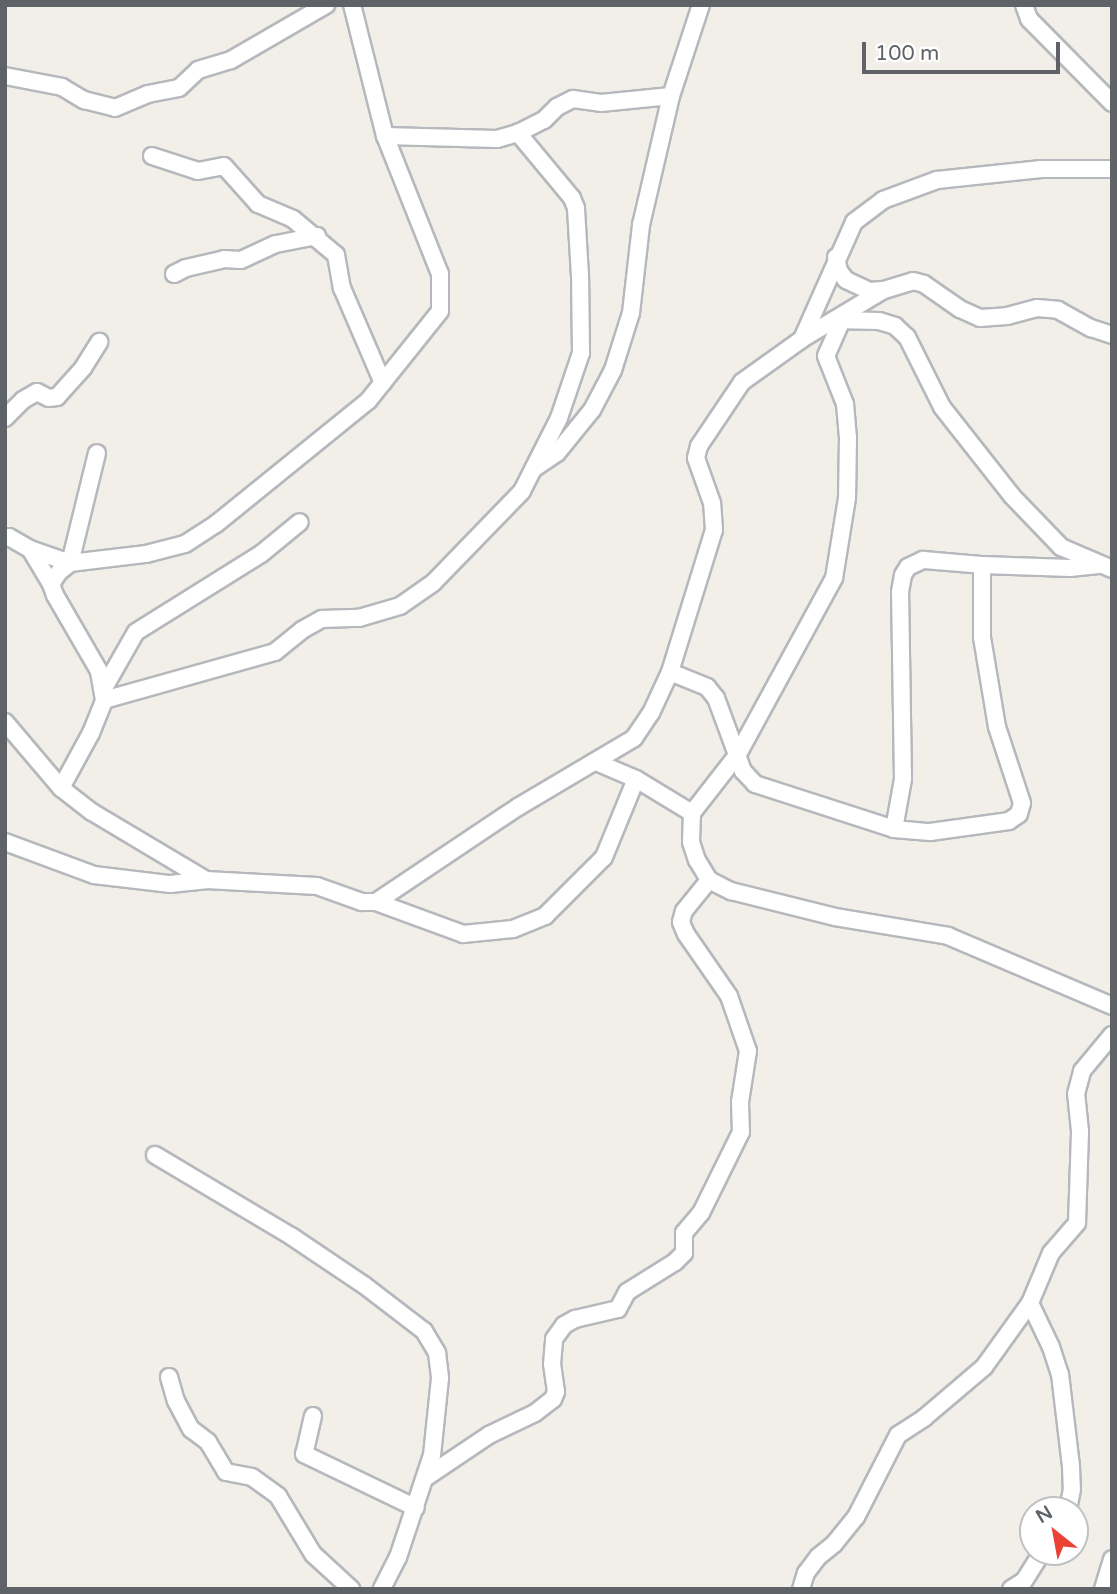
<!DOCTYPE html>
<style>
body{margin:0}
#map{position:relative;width:1117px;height:1594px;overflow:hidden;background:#f1efe8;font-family:"Varela Round",sans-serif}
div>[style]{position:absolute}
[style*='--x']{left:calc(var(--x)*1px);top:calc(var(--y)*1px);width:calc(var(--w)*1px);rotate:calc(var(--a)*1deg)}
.roads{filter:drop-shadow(2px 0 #b5b8bc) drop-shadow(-2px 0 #b5b8bc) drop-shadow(0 2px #b5b8bc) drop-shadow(0 -2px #b5b8bc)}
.minor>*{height:16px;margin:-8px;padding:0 8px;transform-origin:8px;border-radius:8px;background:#fff}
span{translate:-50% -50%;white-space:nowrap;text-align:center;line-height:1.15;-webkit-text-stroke:5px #fff;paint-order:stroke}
.frame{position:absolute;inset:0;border:7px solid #5f6368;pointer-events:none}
.north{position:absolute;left:1019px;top:1496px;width:70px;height:70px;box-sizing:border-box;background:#fff;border:2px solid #bfc1c3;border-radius:50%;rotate:329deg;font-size:19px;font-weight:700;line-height:28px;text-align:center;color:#5f6368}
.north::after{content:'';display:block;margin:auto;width:24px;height:32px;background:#ea4335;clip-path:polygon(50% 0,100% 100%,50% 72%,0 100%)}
.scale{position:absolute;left:862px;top:42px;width:198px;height:32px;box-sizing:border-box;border:4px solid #5f6368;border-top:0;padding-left:9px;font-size:21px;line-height:24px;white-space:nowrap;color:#5f6368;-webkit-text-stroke:5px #fff;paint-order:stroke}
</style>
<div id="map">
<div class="roads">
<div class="minor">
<i style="--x:1024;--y:5;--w:15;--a:70"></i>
<i style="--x:1029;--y:19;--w:118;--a:45.3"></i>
<i style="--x:5;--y:76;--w:58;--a:10.9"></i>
<i style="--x:62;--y:87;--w:26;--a:31"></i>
<i style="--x:84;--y:100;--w:32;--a:14"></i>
<i style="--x:115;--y:108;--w:36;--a:-23"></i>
<i style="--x:148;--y:94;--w:32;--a:-11"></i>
<i style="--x:179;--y:88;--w:26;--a:-43"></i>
<i style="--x:198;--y:70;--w:34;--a:-17"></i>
<i style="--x:231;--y:60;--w:110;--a:-30.1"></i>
<i style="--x:385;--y:136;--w:112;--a:1.5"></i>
<i style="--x:497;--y:139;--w:22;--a:-16"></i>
<i style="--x:518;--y:133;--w:29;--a:-27"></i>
<i style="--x:544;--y:120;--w:18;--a:-45"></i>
<i style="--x:557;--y:107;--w:18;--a:-27"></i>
<i style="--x:573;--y:99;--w:28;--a:8"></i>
<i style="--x:601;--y:103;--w:70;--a:-5.7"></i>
<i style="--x:152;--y:156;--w:48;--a:18.1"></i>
<i style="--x:198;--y:171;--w:26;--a:-11"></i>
<i style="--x:224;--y:166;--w:51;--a:48.2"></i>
<i style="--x:258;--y:204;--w:38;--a:23"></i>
<i style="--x:293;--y:219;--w:56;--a:39.9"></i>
<i style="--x:336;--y:255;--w:34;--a:80"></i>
<i style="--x:342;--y:288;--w:103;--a:66.7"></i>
<i style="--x:836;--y:257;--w:14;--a:78"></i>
<i style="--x:839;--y:271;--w:11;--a:52"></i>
<i style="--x:846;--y:280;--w:26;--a:25"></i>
<i style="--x:870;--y:291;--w:12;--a:-5"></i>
<i style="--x:174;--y:274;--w:13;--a:-27"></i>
<i style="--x:186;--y:268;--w:39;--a:-13"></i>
<i style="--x:224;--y:259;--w:17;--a:3"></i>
<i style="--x:241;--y:260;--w:38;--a:-25"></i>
<i style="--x:276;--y:244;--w:42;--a:-11"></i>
<i style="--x:834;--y:320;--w:45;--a:1.3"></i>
<i style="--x:879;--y:321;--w:17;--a:17"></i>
<i style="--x:895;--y:326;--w:16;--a:43"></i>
<i style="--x:907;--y:337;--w:78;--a:63.4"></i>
<i style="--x:942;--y:407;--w:113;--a:51.8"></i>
<i style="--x:1012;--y:496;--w:71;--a:46.1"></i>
<i style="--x:1061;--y:547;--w:56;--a:23.3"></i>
<i style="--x:842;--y:320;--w:39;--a:114"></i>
<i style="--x:826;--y:356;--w:52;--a:68.4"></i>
<i style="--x:845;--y:404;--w:33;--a:85"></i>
<i style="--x:848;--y:437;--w:61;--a:90.9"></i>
<i style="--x:847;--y:498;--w:81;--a:99.2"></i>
<i style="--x:834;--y:578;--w:200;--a:118.6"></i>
<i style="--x:738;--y:754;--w:75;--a:127.9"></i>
<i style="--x:692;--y:813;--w:29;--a:92"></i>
<i style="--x:691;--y:842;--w:19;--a:72"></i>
<i style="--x:697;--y:860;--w:23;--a:59"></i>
<i style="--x:709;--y:880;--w:25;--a:27"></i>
<i style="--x:731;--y:891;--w:107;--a:14"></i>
<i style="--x:835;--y:917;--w:115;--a:9.5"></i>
<i style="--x:948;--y:936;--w:178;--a:23.1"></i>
<i style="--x:802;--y:339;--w:96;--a:-30.9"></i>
<i style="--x:884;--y:290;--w:30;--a:-17"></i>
<i style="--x:913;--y:281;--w:11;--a:15"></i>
<i style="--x:924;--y:284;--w:44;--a:34.8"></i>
<i style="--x:960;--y:309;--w:22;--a:24"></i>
<i style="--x:980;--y:318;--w:27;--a:-4"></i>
<i style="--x:1007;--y:316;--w:31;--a:-15"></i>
<i style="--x:1037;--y:308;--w:21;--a:5"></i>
<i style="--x:1058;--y:310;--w:38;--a:29"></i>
<i style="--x:1091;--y:328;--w:22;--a:18"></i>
<i style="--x:5;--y:418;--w:25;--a:-45"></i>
<i style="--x:23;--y:400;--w:16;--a:-30"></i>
<i style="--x:37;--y:392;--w:13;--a:27"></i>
<i style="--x:49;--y:398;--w:8;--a:-7"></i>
<i style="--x:57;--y:397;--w:39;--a:-48"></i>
<i style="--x:83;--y:368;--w:31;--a:-58"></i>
<i style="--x:533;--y:469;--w:29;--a:-34"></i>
<i style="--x:557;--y:453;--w:55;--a:-50.9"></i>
<i style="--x:592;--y:410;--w:45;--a:-62.3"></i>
<i style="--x:613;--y:370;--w:60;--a:-72.5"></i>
<i style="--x:631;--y:313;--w:89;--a:-83.5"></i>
<i style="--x:641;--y:225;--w:132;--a:-76.9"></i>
<i style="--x:671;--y:96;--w:96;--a:-71.8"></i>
<i style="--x:5;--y:538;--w:4;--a:-14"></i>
<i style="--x:9;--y:537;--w:24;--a:30"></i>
<i style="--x:30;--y:549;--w:41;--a:59"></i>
<i style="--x:30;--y:549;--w:42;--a:19.3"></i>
<i style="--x:70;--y:563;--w:113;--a:-76.2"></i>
<i style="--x:670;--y:672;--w:40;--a:22"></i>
<i style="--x:707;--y:687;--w:14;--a:51"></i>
<i style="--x:716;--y:698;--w:78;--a:69.7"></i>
<i style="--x:743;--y:771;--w:18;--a:47"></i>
<i style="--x:755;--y:784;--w:146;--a:17.9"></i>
<i style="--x:894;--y:829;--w:36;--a:5"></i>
<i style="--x:930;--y:832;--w:80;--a:-7.9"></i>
<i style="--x:1009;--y:821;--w:12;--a:-35"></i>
<i style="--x:1019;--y:814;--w:11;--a:-75"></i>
<i style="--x:1022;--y:803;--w:80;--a:-108.2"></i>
<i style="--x:997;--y:727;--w:91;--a:-99.5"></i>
<i style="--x:982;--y:637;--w:72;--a:-90"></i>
<i style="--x:982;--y:565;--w:88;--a:2"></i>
<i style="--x:1070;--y:568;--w:31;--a:-6"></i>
<i style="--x:104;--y:688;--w:64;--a:-60.3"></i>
<i style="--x:136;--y:632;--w:147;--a:-32"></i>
<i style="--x:261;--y:554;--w:50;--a:-39.4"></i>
<i style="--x:104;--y:700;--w:178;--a:-15.7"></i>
<i style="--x:275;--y:652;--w:35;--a:-39"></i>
<i style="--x:302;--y:630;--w:23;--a:-29"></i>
<i style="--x:322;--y:619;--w:37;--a:-2"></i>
<i style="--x:359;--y:618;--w:43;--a:-16.3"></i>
<i style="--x:400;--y:606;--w:40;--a:-34.9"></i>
<i style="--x:433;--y:583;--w:128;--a:-45.9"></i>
<i style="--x:522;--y:491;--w:82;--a:-63.1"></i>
<i style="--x:559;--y:418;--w:69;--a:-71.3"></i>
<i style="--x:581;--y:353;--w:77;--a:-90.7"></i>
<i style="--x:580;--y:276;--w:68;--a:-93.4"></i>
<i style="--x:576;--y:208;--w:11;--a:-112"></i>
<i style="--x:572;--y:198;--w:85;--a:-129.7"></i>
<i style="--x:5;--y:722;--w:87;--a:49.7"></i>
<i style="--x:61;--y:788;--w:39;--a:38"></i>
<i style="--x:92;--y:812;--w:133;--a:30.8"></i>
<i style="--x:206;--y:880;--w:111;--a:3.1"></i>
<i style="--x:317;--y:886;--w:48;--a:19.6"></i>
<i style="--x:362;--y:902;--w:14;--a:0"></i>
<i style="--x:376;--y:902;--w:171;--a:-33.8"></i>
<i style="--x:518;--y:807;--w:135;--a:-30.7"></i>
<i style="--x:634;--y:738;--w:30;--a:-56"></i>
<i style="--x:651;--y:713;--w:45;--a:-65.1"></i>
<i style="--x:670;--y:672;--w:149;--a:-72.8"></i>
<i style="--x:714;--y:530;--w:27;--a:-94"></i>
<i style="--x:712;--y:503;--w:48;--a:-109.6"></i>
<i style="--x:696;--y:458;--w:12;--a:-76"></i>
<i style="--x:699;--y:446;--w:77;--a:-56.1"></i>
<i style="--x:742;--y:382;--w:74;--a:-35.6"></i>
<i style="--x:802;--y:339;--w:128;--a:-66"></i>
<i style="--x:854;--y:222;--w:36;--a:-37"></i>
<i style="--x:883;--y:200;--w:58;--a:-20.3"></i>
<i style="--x:937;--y:180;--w:105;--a:-6"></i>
<i style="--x:1041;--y:169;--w:71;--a:0"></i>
<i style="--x:596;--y:762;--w:43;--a:23"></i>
<i style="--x:636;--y:779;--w:66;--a:31.3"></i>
<i style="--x:61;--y:788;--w:63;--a:-61.4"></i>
<i style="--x:91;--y:733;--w:35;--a:-68"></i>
<i style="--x:104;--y:700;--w:29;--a:-100"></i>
<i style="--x:99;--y:671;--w:88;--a:-120.1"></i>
<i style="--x:55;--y:595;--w:12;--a:-110"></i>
<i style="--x:51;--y:584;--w:14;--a:-56"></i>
<i style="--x:59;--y:572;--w:14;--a:-39"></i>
<i style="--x:70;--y:563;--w:77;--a:-6.8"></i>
<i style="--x:146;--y:554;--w:40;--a:-14.4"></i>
<i style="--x:185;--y:544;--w:37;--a:-33"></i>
<i style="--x:216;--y:524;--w:196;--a:-39"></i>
<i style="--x:368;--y:401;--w:115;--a:-51.3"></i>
<i style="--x:440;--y:311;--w:37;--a:-90"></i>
<i style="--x:440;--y:274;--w:149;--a:-111.7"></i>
<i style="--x:385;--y:136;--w:135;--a:-104.1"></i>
<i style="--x:894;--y:829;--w:51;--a:-79.8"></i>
<i style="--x:903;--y:779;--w:187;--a:-90.9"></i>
<i style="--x:900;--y:592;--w:17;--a:-80"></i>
<i style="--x:903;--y:575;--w:9;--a:-58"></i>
<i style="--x:908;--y:567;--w:17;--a:-25"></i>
<i style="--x:923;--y:560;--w:59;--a:4.8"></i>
<i style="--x:5;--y:842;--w:95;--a:20.3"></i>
<i style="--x:94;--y:875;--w:77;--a:6.8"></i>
<i style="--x:170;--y:884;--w:36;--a:-6"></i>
<i style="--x:376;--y:902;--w:93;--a:20.2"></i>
<i style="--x:463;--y:934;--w:50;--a:-5.7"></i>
<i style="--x:513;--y:929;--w:35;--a:-22"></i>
<i style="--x:545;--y:916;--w:83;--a:-45"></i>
<i style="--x:604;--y:857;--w:84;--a:-67.7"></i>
<i style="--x:155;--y:1155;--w:158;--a:30.8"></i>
<i style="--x:291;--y:1236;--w:88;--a:33.9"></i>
<i style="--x:364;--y:1285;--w:76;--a:37.5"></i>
<i style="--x:424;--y:1331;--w:26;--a:59"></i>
<i style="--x:437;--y:1353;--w:25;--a:83"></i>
<i style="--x:440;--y:1378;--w:77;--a:95.9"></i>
<i style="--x:432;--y:1455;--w:108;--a:108.4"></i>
<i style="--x:398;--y:1557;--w:36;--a:117"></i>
<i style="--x:1030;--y:1303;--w:49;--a:64.5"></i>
<i style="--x:1051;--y:1347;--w:28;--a:72"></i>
<i style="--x:1060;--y:1374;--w:93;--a:83.2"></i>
<i style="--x:1071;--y:1466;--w:23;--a:88"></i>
<i style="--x:1072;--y:1489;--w:21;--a:101"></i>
<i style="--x:169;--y:1377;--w:25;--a:74"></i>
<i style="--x:176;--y:1401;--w:32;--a:62"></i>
<i style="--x:191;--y:1429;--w:21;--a:37"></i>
<i style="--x:208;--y:1442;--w:35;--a:59"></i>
<i style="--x:226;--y:1472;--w:26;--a:11"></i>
<i style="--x:252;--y:1477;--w:32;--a:36"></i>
<i style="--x:278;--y:1496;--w:68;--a:58.9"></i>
<i style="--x:313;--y:1554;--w:52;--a:42.6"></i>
<i style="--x:313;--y:1416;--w:39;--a:103"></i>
<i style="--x:304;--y:1454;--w:124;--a:25.7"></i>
<i style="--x:425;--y:1478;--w:77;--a:-33.9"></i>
<i style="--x:489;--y:1435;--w:51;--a:-25.6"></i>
<i style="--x:535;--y:1413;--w:23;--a:-38"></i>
<i style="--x:553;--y:1399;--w:8;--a:-67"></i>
<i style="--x:556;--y:1392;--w:28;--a:-98"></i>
<i style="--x:552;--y:1364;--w:25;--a:-85"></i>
<i style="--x:554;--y:1339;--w:17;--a:-54"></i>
<i style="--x:564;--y:1325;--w:13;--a:-29"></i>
<i style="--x:575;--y:1319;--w:44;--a:-13.1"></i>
<i style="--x:618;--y:1309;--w:19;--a:-62"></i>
<i style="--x:627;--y:1292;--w:57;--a:-32"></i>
<i style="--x:675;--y:1262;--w:13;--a:-45"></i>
<i style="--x:684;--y:1253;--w:20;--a:-90"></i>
<i style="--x:684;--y:1233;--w:26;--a:-50"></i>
<i style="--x:701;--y:1213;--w:90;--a:-63.7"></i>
<i style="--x:741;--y:1132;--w:30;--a:-92"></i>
<i style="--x:740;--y:1102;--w:52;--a:-81.1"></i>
<i style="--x:748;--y:1051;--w:58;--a:-109.1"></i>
<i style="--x:729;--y:996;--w:75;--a:-124.7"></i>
<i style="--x:686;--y:934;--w:13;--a:-113"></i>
<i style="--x:681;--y:922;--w:11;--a:-75"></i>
<i style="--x:684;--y:911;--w:40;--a:-51"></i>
<i style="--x:801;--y:1589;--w:17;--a:-73"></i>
<i style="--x:806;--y:1573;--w:20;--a:-53"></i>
<i style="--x:818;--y:1557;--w:21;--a:-39"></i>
<i style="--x:834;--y:1544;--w:35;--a:-51"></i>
<i style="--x:856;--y:1517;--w:92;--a:-62.9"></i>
<i style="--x:898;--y:1435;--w:31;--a:-33"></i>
<i style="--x:924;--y:1418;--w:79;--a:-40.4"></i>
<i style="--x:984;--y:1367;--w:79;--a:-54.3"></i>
<i style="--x:1030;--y:1303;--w:54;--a:-67.2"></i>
<i style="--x:1051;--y:1253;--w:40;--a:-49"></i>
<i style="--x:1077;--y:1223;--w:92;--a:-88.1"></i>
<i style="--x:1080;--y:1131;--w:37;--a:-96"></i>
<i style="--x:1076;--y:1094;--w:24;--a:-75"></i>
<i style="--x:1082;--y:1071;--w:47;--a:-50.2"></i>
<i style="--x:1011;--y:1589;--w:15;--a:-32"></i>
<i style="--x:1024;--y:1581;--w:34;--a:-58"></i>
<i style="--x:1103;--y:1589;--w:31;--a:-73"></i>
</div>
</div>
<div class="frame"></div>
<div class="north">N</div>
<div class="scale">100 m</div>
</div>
